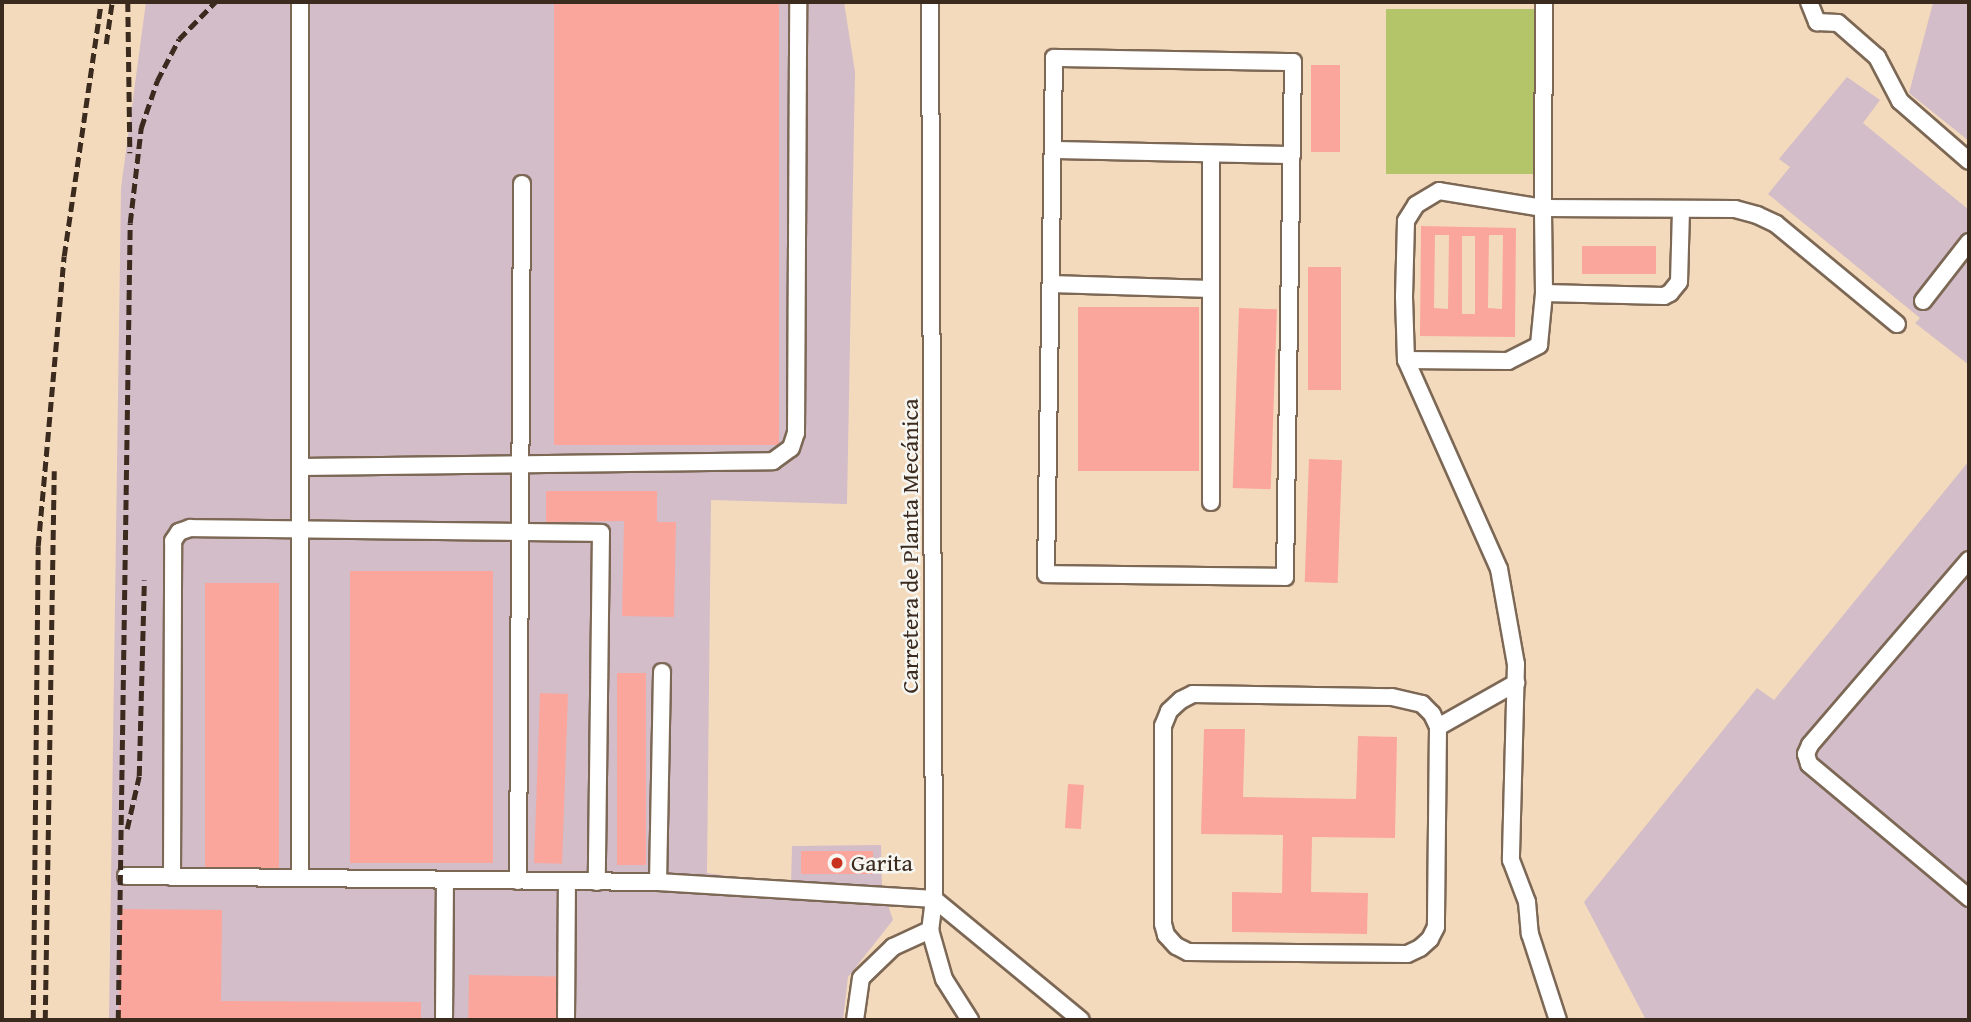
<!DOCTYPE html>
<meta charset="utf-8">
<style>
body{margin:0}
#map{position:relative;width:1971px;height:1022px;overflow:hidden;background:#f4dabc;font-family:"Gentium Book Plus",serif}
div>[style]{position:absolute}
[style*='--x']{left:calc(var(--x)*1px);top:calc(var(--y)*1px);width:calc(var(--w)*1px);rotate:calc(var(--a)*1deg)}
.industrial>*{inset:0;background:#d2bdc8}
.green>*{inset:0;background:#b3c568;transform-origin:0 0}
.building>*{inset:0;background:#fba69c;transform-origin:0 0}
.roads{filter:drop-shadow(2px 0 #7c6855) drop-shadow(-2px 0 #7c6855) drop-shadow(0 2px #7c6855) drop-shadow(0 -2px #7c6855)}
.minor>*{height:16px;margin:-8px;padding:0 8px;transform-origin:8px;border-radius:8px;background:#fff}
.rail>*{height:4.5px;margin-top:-2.25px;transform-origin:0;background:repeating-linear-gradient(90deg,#3b2a1e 0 10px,transparent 0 15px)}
.dots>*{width:19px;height:19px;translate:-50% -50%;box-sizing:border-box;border:4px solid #f6f6f2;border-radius:50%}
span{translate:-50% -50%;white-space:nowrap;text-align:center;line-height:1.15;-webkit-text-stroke:5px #f6f6f2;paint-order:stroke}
.street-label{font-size:24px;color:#3b2a1e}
.poi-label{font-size:24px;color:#3b2a1e}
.left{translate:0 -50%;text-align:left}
.frame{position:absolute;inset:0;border:4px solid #3b2a1e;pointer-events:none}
</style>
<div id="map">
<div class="industrial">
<i style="clip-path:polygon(146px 2px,844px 2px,855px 72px,847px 504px,711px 500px,707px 873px,791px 885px,792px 846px,881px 845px,882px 887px,893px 920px,848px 977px,843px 1020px,109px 1020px,121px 188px)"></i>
<i style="clip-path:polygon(1933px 3px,1969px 4px,1969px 141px,1909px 93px)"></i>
<i style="clip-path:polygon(1847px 77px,1880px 100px,1863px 123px,1969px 210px,1969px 365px,1915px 323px,1920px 318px,1768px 194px,1790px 167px,1779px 159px)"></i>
<i style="clip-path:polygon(1969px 461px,1969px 1020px,1646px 1020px,1584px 902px,1757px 688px,1774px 700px)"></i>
</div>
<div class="green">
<i style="left:1386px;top:9px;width:148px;height:165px"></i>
</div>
<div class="building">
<i style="left:554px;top:2px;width:225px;height:443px"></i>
<i style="left:1311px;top:65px;width:29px;height:87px"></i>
<i style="clip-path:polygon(evenodd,1421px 226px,1516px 228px,1515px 337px,1420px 336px,1421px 226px,1435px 235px,1449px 235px,1448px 309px,1434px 308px,1435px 235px,1421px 226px,1489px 235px,1503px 235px,1502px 309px,1488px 308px,1489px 235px,1421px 226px,1462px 236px,1475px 236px,1475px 314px,1462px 314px,1462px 236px)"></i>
<i style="left:1582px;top:246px;width:74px;height:28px"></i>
<i style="left:1341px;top:267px;width:123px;height:33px;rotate:90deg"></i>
<i style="left:1078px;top:307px;width:121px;height:164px"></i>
<i style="left:1239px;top:308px;width:38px;height:180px;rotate:2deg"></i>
<i style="left:1309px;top:459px;width:33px;height:123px;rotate:2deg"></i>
<i style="clip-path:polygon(546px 491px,657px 491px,657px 522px,676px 522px,674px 617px,622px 616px,624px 521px,546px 522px)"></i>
<i style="left:350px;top:571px;width:143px;height:292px"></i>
<i style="left:205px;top:583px;width:74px;height:290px"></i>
<i style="left:617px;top:673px;width:29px;height:192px"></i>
<i style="left:540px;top:693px;width:28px;height:170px;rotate:2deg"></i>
<i style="clip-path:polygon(1204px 729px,1245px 729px,1243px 797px,1356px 799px,1358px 736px,1397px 737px,1395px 838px,1312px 837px,1311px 892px,1368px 893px,1367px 934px,1232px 932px,1232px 892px,1282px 893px,1283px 835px,1201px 834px)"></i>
<i style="left:1068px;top:784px;width:16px;height:44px;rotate:4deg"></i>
<i style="left:801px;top:851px;width:72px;height:23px"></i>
<i style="clip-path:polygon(120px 909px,222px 910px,221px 1001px,421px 1002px,421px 1020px,119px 1020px)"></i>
<i style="left:469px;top:975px;width:88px;height:45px;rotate:1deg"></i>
</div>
<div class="roads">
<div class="minor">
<i style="--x:300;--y:2;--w:876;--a:90"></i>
<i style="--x:930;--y:2;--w:897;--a:89.74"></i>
<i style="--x:934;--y:899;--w:190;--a:39.5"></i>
<i style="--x:1544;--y:2;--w:206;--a:90.3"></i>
<i style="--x:1543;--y:208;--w:105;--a:-170.7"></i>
<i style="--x:1439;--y:191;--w:27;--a:149"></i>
<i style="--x:1416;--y:205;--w:19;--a:122"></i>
<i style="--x:1406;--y:221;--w:76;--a:91.5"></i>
<i style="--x:1404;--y:297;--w:63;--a:88.2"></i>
<i style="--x:1406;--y:360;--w:229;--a:66"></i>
<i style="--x:1499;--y:569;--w:97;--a:79.9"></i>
<i style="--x:1516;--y:664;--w:196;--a:91.5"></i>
<i style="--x:1511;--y:860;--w:45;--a:69.1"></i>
<i style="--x:1527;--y:902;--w:32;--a:85"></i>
<i style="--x:1530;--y:934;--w:90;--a:72"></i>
<i style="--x:1809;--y:2;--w:22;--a:68"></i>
<i style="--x:1817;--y:22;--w:21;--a:3"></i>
<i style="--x:1838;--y:23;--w:52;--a:41.1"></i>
<i style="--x:1877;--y:57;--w:50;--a:62.4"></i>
<i style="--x:1900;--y:101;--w:91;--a:41"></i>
<i style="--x:1054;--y:58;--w:239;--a:1"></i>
<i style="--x:1293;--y:62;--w:515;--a:90.89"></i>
<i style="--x:1285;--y:577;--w:239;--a:-179.3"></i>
<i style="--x:1046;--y:574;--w:516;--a:-89.11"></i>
<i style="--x:1053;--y:150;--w:239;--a:1.2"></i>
<i style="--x:1051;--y:284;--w:160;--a:1.8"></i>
<i style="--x:1544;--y:293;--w:120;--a:1.4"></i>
<i style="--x:1664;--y:296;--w:7;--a:-27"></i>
<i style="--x:1670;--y:293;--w:14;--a:-51"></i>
<i style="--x:1679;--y:282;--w:73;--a:-88.4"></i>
<i style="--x:1923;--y:301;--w:75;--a:-52.1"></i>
<i style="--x:1406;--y:360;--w:102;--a:0.6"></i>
<i style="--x:1508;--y:361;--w:35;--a:-27"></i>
<i style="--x:1539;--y:345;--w:52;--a:-84.5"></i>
<i style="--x:1544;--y:293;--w:85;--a:-90.7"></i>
<i style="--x:1543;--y:208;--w:192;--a:0.3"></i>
<i style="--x:1735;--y:209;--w:23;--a:15"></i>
<i style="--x:1757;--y:215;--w:21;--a:25"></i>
<i style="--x:1776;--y:224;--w:157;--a:39.6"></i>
<i style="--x:300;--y:467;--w:473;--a:-0.7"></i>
<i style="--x:773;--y:461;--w:22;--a:-36"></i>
<i style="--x:791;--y:448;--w:16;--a:-72"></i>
<i style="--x:796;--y:433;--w:431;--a:-89.7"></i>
<i style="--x:1211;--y:502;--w:348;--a:-90"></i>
<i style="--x:1969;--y:560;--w:244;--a:130.7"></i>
<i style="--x:1810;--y:745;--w:10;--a:114"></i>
<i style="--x:1806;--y:754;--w:10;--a:73"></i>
<i style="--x:1809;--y:764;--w:209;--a:39.9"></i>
<i style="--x:1438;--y:727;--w:200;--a:90.6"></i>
<i style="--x:1436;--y:927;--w:13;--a:117"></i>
<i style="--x:1430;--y:939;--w:13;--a:138"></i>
<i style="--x:1420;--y:948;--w:14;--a:155"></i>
<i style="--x:1407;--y:954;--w:219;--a:-179.5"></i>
<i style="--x:1188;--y:952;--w:13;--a:-153"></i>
<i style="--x:1176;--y:946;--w:15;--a:-132"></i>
<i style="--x:1166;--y:935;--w:11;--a:-105"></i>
<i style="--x:1163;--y:924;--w:198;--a:-90"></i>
<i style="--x:1163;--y:726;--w:16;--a:-68"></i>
<i style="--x:1169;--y:711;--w:16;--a:-43"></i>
<i style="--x:1181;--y:700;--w:13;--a:-27"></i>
<i style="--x:1193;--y:694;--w:199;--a:0.9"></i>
<i style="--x:1392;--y:697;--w:31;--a:13"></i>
<i style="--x:1422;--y:704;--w:14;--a:45"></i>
<i style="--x:1432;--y:714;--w:14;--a:65"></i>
<i style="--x:1438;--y:727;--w:90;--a:-29.4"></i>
<i style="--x:126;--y:876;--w:532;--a:0.65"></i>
<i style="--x:658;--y:882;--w:277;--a:3.5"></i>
<i style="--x:934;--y:899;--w:31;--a:97"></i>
<i style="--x:930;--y:930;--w:51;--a:74.1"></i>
<i style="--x:944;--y:979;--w:49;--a:57.6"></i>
<i style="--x:172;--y:877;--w:336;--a:-89.8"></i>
<i style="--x:173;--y:541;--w:11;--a:-56"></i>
<i style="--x:179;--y:532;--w:12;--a:-20"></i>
<i style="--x:190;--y:528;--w:411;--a:0.7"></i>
<i style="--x:601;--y:533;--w:349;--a:90.7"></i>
<i style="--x:518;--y:881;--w:697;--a:-89.67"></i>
<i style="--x:658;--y:882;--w:210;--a:-88.9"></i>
<i style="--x:444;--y:1020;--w:140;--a:-89.6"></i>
<i style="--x:566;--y:1020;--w:139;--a:-89.6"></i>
<i style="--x:855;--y:1020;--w:42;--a:-81.9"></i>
<i style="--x:861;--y:978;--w:45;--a:-44.1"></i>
<i style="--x:893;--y:947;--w:41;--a:-24.7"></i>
</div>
</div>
<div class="rail">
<i style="--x:128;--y:2;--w:151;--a:89.2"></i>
<i style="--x:106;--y:44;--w:42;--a:-81.9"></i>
<i style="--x:127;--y:829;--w:54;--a:-77.2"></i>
<i style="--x:139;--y:776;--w:196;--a:-88.5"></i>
<i style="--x:33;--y:1020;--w:474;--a:-89.4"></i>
<i style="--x:38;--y:546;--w:291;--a:-84.9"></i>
<i style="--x:64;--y:256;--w:257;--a:-81.7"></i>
<i style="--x:45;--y:1020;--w:549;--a:-89.06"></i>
<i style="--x:118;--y:1020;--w:797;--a:-89.14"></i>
<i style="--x:130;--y:223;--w:96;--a:-83.4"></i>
<i style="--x:141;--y:128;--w:50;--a:-71.2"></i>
<i style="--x:157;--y:81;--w:47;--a:-62.4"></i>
<i style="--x:179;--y:39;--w:52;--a:-45.8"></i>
</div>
<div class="dots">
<i style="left:837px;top:863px;background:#c8321e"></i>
</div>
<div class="street-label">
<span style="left:910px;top:546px;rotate:-90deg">Carretera de Planta Mecánica</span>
</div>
<div class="poi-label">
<span class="left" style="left:851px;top:863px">Garita</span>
</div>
<div class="frame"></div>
</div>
